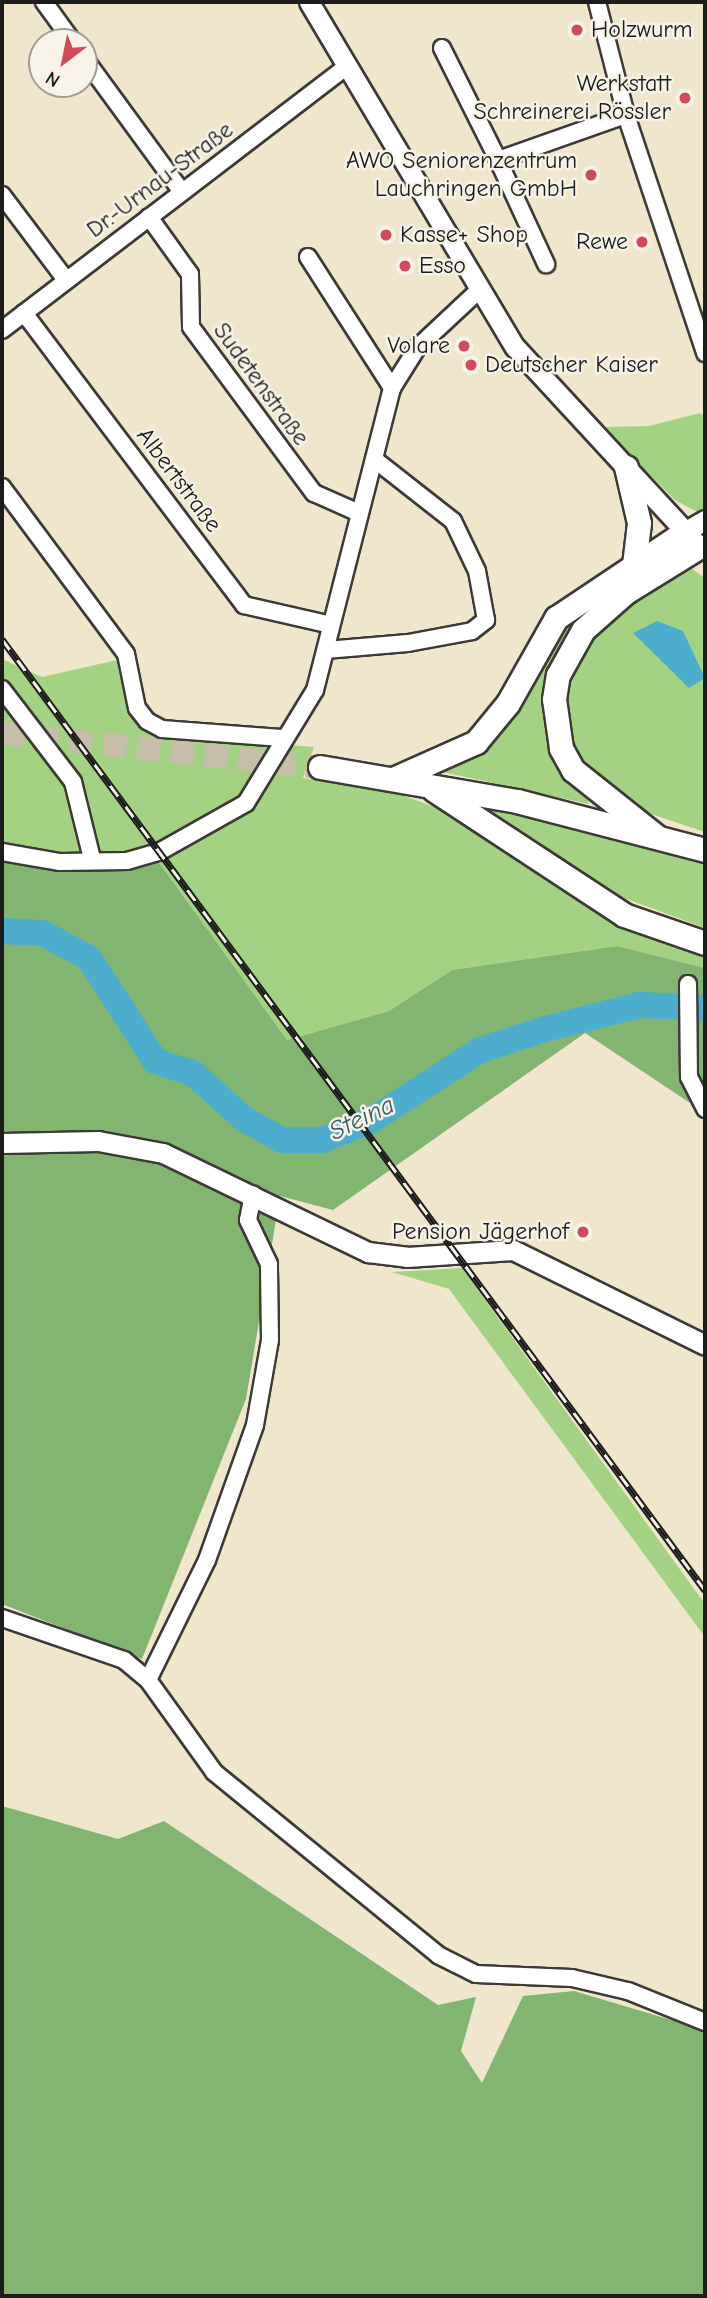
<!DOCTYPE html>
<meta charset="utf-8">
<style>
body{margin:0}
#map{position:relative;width:707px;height:2298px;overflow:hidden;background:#f0e6cc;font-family:"Comic Neue",sans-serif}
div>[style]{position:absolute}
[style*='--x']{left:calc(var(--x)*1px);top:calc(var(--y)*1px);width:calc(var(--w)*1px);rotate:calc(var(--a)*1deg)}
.green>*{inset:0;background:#a3d382}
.forest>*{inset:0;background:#82b570}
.water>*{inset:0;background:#4dadcc}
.river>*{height:26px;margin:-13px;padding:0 13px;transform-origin:13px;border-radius:13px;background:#4dadcc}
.highway-tunnel>*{height:23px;margin-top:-11.5px;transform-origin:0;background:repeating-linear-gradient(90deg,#c6bea9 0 23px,transparent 0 34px)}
.roads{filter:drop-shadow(2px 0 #3c3a36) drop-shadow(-2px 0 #3c3a36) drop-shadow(0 2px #3c3a36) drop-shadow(0 -2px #3c3a36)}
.minor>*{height:16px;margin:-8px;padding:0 8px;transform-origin:8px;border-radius:8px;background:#fff}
.major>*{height:19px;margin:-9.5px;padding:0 9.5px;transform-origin:9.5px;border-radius:9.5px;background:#fff}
.highway>*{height:23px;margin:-11.5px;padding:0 11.5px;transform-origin:11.5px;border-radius:11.5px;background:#fff}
.rail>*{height:7px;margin-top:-3.5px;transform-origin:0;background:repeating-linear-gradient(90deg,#f7f3e8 0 13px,#1c1c1c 0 26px);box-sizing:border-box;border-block:2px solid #1c1c1c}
.dots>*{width:19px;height:19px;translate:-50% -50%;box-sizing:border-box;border:4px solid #f7f3e8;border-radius:50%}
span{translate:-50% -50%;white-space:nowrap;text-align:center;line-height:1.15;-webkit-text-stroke:5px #f7f3e8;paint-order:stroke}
.poi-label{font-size:24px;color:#1c1c1c}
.left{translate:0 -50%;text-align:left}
.right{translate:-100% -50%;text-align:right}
.street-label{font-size:24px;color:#1c1c1c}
.water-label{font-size:26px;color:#325d6b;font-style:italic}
.frame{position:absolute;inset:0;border:4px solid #1c1c1c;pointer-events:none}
.north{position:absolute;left:28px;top:28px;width:70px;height:70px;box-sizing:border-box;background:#f7f3e8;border:2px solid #9f9d96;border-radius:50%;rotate:212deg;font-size:19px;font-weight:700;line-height:28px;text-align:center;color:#1c1c1c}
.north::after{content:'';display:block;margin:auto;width:24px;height:32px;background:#d1495b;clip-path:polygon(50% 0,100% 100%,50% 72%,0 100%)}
</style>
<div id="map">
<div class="green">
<i style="clip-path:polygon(700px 413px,705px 417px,705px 512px,699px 513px,675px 500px,603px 427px,649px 426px)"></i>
<i style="clip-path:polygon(688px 566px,705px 578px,705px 832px,642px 811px,596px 783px,573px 752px,564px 692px,568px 671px,600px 625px)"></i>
<i style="clip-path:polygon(634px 580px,548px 688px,589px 804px,438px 771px,559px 626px)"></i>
<i style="clip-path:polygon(2px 659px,42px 677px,117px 660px,128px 706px,158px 734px,314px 747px,303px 778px,399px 794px,454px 814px,705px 949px,705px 968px,617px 946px,452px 970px,389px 1011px,287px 1040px,158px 861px,59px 871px,2px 860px)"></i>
<i style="clip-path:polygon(485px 807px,705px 864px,705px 928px,608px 892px,529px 837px,482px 813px)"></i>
<i style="clip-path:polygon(462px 1268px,705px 1604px,705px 1637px,449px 1289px,392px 1272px)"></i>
</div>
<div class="forest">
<i style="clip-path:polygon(2px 860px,59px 871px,158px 861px,287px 1040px,389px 1011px,452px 970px,617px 946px,705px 968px,705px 1113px,585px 1033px,333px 1210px,280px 1196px,246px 1399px,142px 1659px,2px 1604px)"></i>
<i style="clip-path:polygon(2px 1806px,118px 1839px,164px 1821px,438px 2005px,476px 1997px,461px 2051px,482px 2083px,523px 1996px,574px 1991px,705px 2030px,705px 2296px,2px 2296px)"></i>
</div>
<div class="water">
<i style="clip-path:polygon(657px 621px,683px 631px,705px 678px,689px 688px,633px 633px)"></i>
</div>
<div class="river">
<i style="--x:2;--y:931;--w:40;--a:2.9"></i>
<i style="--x:42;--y:933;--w:53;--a:28"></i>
<i style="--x:89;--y:958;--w:122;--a:57.3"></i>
<i style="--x:155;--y:1061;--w:40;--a:18"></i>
<i style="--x:193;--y:1073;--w:69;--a:42"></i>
<i style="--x:244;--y:1119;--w:43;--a:28.9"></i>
<i style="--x:282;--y:1140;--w:40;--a:0"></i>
<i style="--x:322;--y:1140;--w:52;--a:-21.6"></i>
<i style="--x:370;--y:1121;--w:131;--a:-32.8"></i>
<i style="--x:480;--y:1050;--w:68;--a:-17.9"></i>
<i style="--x:545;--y:1029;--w:98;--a:-14.2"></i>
<i style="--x:640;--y:1005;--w:65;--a:2.6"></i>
</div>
<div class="highway-tunnel">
<i style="--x:2;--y:733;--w:320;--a:6.1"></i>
</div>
<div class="roads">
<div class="minor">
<i style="--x:44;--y:2;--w:49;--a:54.1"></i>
<i style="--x:597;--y:2;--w:117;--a:75.6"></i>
<i style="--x:626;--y:115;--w:251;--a:71.6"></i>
<i style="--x:442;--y:48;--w:125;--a:63.4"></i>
<i style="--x:498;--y:160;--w:136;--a:-19.4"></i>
<i style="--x:84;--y:58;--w:166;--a:53.8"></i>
<i style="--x:498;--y:160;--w:115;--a:65.2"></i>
<i style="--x:2;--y:195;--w:106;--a:53"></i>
<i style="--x:149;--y:217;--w:70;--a:54.3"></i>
<i style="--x:190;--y:274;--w:53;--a:88.9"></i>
<i style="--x:191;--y:327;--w:207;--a:53.5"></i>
<i style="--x:314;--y:493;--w:49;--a:24"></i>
<i style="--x:308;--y:257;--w:156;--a:57.3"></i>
<i style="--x:24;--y:313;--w:366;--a:53"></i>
<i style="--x:244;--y:605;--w:89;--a:12.9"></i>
<i style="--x:2;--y:330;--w:433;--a:-37.4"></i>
<i style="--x:2;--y:487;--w:208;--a:53.4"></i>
<i style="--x:126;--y:654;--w:55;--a:78.5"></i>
<i style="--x:137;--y:708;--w:16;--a:52"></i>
<i style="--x:147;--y:721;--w:17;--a:28"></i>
<i style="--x:162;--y:729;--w:120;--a:4.3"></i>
<i style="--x:326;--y:650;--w:82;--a:-4.9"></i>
<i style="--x:408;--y:643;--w:65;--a:-10.6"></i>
<i style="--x:472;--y:631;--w:18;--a:-38"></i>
<i style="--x:486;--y:620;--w:50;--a:-100.4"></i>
<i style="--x:477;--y:571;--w:55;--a:-115.6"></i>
<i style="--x:453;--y:521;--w:100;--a:-141.9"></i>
<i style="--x:2;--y:689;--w:117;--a:52.6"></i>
<i style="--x:73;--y:782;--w:79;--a:76.1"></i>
<i style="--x:2;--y:852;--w:59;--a:9.8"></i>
<i style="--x:60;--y:862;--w:67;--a:-0.9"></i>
<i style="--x:127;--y:861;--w:33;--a:-16"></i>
<i style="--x:159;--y:852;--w:100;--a:-29.4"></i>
<i style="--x:246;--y:803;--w:132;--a:-58.6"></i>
<i style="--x:315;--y:690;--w:312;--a:-75.7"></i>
<i style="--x:392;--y:388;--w:47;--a:-58"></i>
<i style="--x:417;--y:348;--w:83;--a:-43.1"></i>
<i style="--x:688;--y:984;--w:93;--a:89.4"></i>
<i style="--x:689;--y:1077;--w:36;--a:63"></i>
<i style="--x:2;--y:1618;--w:129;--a:19"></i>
<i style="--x:124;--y:1660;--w:31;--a:40"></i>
<i style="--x:148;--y:1680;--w:113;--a:54.3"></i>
<i style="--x:214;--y:1772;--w:289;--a:39.2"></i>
<i style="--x:438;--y:1955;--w:42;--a:26.6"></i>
<i style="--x:476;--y:1974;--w:96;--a:2.4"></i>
<i style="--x:572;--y:1978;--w:57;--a:13.1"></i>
<i style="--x:628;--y:1991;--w:83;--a:21.9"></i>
<i style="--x:148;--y:1680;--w:134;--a:-63.8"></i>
<i style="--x:207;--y:1560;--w:143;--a:-70.4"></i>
<i style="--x:255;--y:1425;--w:86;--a:-80"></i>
<i style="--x:270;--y:1340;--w:76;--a:-90.8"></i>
<i style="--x:269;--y:1264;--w:49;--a:-115.5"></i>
<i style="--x:248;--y:1220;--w:26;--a:-79"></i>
</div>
<div class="major">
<i style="--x:309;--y:2;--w:402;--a:59.2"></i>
<i style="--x:515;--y:347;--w:265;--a:47.3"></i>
<i style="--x:686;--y:531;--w:22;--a:-30"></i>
<i style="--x:2;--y:1143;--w:96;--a:-1.2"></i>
<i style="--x:98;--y:1141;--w:66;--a:10.5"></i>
<i style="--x:163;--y:1153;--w:228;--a:25.8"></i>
<i style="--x:368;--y:1252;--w:39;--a:7"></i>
<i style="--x:407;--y:1257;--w:106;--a:-3.8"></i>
<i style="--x:513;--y:1250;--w:214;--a:26.3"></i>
</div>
<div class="highway">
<i style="--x:626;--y:467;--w:57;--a:76.9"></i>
<i style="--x:639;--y:523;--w:42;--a:96.8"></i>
<i style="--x:320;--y:767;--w:200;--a:9.8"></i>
<i style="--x:517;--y:801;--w:194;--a:14.6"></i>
<i style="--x:393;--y:779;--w:91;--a:-24"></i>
<i style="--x:476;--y:742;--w:50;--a:-50.6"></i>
<i style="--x:508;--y:703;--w:98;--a:-60.5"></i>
<i style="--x:556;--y:618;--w:156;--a:-33.8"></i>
<i style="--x:434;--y:790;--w:227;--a:33.3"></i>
<i style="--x:624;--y:915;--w:86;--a:19.1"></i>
<i style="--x:656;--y:836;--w:106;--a:-141.5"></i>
<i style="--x:573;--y:770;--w:25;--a:-119"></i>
<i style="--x:561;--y:748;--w:49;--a:-98.1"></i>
<i style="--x:554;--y:699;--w:24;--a:-81"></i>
<i style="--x:558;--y:675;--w:51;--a:-60.9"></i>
<i style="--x:583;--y:630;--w:57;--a:-41.5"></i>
<i style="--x:626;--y:592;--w:86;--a:-31.7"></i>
</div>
</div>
<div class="rail">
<i style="--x:2;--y:639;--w:1183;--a:53.53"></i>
</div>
<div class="dots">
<i style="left:577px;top:30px;background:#d1495b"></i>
<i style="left:685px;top:98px;background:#d1495b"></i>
<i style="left:591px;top:175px;background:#d1495b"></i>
<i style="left:386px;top:235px;background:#d1495b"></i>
<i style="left:642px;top:242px;background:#d1495b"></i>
<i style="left:405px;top:266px;background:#d1495b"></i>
<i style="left:464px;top:346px;background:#d1495b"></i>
<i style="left:471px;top:365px;background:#d1495b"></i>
<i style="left:583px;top:1232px;background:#d1495b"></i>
</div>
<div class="poi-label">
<span class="left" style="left:591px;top:30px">Holzwurm</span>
<span class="right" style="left:671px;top:98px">Werkstatt<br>Schreinerei Rössler</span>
<span class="right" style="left:577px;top:175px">AWO Seniorenzentrum<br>Lauchringen GmbH</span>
<span class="left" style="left:400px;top:235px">Kasse+ Shop</span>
<span class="right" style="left:628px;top:242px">Rewe</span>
<span class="left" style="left:419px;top:266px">Esso</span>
<span class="right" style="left:450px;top:346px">Volare</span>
<span class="left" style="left:485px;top:365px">Deutscher Kaiser</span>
<span class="right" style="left:569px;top:1232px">Pension Jägerhof</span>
</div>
<div class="street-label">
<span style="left:160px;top:180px;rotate:-37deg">Dr.-Urnau-Straße</span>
<span style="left:261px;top:384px;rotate:54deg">Sudetenstraße</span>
<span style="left:179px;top:480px;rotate:53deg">Albertstraße</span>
</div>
<div class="water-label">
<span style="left:362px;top:1119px;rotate:-26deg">Steina</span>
</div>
<div class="frame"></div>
<div class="north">N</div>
</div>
